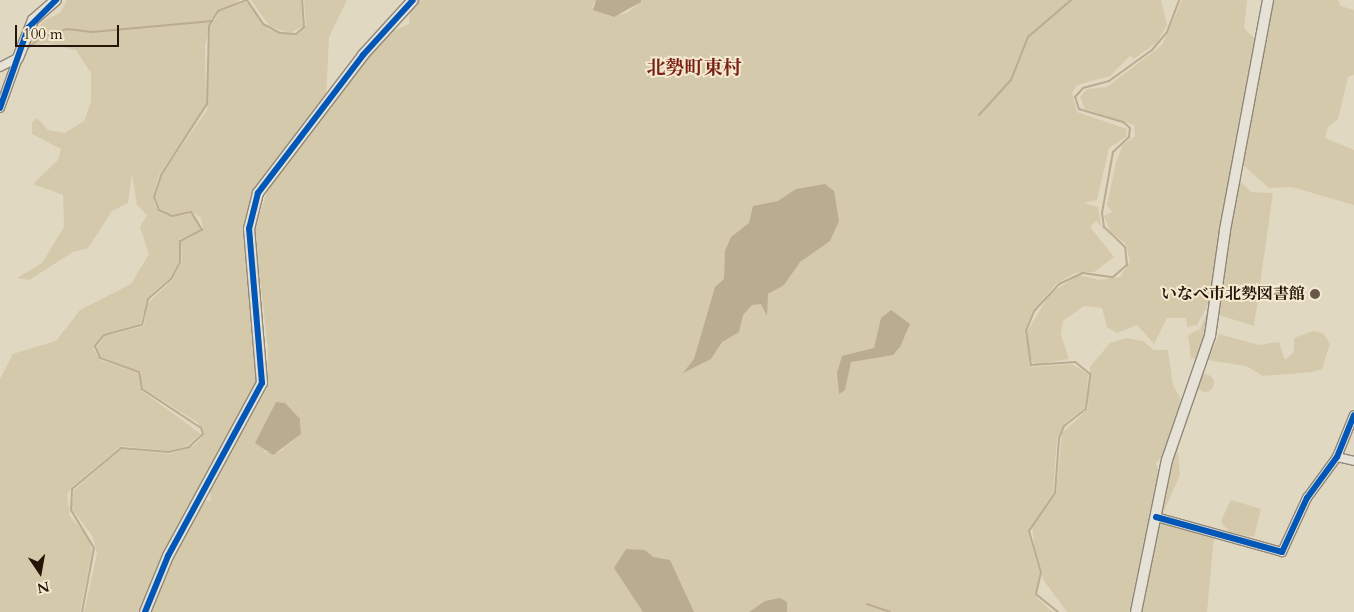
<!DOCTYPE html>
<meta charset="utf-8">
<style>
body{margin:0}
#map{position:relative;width:1354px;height:612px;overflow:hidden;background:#e1d8c2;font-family:Cardo,"Noto Serif JP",serif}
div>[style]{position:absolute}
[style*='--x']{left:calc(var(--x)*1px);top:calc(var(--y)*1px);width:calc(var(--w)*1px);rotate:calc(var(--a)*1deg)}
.green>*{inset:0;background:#d5c9ab}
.round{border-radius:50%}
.water>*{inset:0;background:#baac90}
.stream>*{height:2px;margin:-1px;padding:0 1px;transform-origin:1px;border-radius:1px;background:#baac90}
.roads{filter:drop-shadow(1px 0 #8e887a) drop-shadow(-1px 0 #8e887a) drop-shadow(0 1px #8e887a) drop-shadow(0 -1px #8e887a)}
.street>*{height:8px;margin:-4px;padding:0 4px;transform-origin:4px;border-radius:4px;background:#e7e2d7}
.secondary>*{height:10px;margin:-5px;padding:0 5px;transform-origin:5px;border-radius:5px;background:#e7e2d7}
.cycleway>*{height:6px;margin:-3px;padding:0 3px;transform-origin:3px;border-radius:3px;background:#0057b8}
.dots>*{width:14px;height:14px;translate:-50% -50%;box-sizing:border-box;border:2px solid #f4eacf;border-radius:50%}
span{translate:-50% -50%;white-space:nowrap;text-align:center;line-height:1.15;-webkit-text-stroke:4px #f4eacf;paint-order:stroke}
.poi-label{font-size:16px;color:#24140a;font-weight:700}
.right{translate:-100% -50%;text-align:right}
.quarter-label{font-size:19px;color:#7a1f14;font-weight:700}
.north{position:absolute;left:15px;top:547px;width:50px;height:50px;-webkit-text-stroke:4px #f4eacf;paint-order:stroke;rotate:168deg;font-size:14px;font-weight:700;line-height:20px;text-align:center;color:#24140a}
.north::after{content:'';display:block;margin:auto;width:18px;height:22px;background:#24140a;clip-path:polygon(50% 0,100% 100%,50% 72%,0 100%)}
.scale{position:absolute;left:15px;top:25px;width:104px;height:22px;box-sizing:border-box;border:2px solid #24140a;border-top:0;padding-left:6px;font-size:15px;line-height:18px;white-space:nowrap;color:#24140a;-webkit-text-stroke:4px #f4eacf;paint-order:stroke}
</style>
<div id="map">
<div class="green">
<i style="clip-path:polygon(67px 0,240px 0,212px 18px,205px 46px,206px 105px,159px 175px,153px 196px,155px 206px,164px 214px,173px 217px,192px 214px,199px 221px,200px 231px,179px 239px,179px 261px,170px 278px,147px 298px,140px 325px,103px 334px,93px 349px,100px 360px,138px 373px,141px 390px,201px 434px,188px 445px,171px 451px,121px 446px,71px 488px,67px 495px,70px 516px,89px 538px,92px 551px,80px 612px,0 612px,0 379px,13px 354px,56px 341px,80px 310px,131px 284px,149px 254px,140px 227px,147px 215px,137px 205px,132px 174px,128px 203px,112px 211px,88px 248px,73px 252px,29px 280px,17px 278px,42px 263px,64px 227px,63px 195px,33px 184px,58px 160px,61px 149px,32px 134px,32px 122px,37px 118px,48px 130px,65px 133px,84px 121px,91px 102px,91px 73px,76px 50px,46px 43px,28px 47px,43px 21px,60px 13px)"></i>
<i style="clip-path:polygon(251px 0,301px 0,303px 26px,290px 33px,270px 27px)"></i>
<i style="clip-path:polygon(304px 0,347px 0,329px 37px,326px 98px,307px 125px,299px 128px,249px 210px,261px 375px,152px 581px,142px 612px,84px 612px,97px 554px,93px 537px,71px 508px,74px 490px,121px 449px,170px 454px,194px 446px,204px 434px,198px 423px,143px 388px,139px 371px,100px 357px,96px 348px,105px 336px,144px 326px,147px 304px,172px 280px,182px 261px,181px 242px,203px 230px,201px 218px,192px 212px,173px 215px,160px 209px,155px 196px,162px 174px,207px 110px,210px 27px,220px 12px,247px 1px,269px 30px,298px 34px,306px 25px)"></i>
<i style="clip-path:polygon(evenodd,419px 0,596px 0,592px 7px,609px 16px,627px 13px,642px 0,1161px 0,1167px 25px,1157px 42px,1134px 59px,1130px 56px,1110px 76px,1077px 85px,1072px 93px,1077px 112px,1127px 129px,1126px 137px,1109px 148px,1097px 200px,1084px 203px,1098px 207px,1101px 225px,1114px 239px,1096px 221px,1090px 227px,1114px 257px,1094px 272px,1075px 273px,1056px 284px,1033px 310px,1025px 332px,1031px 367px,1072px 364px,1088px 374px,1086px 407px,1065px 423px,1057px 439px,1053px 493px,1028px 532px,1040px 575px,1035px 596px,1053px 612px,149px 612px,160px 579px,204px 501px,211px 501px,210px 490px,267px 388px,268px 348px,254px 230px,270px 183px,364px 60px,388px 33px,409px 24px,410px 10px,419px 0,285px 403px,301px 422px,301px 434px,279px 452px,264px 452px,285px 403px)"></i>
<i style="clip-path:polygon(1182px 0,1247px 0,1244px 28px,1255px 39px,1212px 297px,1197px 325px,1187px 327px,1186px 318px,1167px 318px,1154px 344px,1137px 325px,1117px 333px,1107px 327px,1102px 308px,1084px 306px,1063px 321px,1061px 335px,1069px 359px,1034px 365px,1028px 352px,1027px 332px,1050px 293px,1079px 275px,1099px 280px,1120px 277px,1130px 262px,1126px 244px,1110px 231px,1104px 216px,1112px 212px,1107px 205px,1116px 162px,1123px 145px,1135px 136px,1134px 125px,1085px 109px,1080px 97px,1087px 89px,1107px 87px,1162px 45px)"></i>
<i style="clip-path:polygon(1272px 0,1338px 0,1341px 6px,1354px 10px,1354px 75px,1348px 77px,1338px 119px,1328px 127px,1325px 138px,1354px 150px,1354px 205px,1292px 187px,1269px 188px,1242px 164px)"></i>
<i style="clip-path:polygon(1238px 179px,1251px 192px,1273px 193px,1254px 326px,1219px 315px)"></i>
<i style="clip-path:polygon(1211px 304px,1209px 327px,1197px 358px,1191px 359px,1188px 335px,1200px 329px)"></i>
<i style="clip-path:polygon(1313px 331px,1323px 333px,1330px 344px,1322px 369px,1312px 372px,1263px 376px,1246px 366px,1208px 360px,1219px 334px,1259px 345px,1279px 342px,1285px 360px,1294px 352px,1294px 338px)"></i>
<i style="clip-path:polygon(1126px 338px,1143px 341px,1154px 350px,1168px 350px,1173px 386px,1181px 399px,1164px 454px,1156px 463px,1159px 474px,1132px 612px,1067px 612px,1044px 581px,1035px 554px,1032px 524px,1056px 494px,1062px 433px,1088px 409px,1090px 367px,1110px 343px)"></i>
<i class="round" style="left:1196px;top:374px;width:18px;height:18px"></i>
<i style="clip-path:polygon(1177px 444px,1180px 475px,1162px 515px,1161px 507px)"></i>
<i style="clip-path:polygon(1231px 500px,1261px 509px,1254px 537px,1231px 533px,1223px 525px,1221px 521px)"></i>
<i style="clip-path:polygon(1164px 522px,1214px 536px,1207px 612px,1139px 612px,1158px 523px)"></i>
</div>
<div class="water">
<i style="clip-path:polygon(596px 0,641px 0,641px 2px,614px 17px,593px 10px)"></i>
<i style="clip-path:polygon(825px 184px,834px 191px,839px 221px,830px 241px,800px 262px,784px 285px,768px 294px,767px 316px,761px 304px,752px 305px,743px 315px,739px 332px,722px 342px,711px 359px,683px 373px,694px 359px,715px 287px,724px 279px,725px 251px,731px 237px,749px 223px,753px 206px,778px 201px,796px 189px)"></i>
<i style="clip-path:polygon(891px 310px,910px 324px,900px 347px,893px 355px,851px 362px,845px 390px,839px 394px,837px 373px,842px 356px,874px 348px,881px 318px)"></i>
<i style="clip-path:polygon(276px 402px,285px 403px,300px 419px,301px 434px,273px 455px,255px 443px)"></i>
<i style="clip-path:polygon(626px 549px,645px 550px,653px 557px,670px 560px,694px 612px,643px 612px,614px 568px)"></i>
<i style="clip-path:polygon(780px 598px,787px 602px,787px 612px,749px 612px,765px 601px)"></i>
</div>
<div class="stream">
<i style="--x:27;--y:49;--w:18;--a:-41"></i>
<i style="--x:41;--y:37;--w:27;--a:-17"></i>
<i style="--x:67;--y:29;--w:25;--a:7"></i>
<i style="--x:92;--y:32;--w:121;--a:-5.2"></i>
<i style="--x:979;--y:115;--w:47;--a:-47.6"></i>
<i style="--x:1011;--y:80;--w:46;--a:-68.4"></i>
<i style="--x:1028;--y:37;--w:57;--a:-40.7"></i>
<i style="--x:867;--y:604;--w:24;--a:19"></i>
<i style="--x:82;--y:612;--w:65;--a:-79.4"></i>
<i style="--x:94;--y:548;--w:44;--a:-121.2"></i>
<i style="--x:71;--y:510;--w:21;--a:-87"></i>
<i style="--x:72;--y:489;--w:64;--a:-39.9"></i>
<i style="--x:121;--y:448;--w:48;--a:4.8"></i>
<i style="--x:169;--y:452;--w:21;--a:-14"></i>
<i style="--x:189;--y:447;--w:19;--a:-43"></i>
<i style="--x:203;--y:434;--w:6;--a:-108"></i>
<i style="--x:201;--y:428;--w:71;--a:-146.5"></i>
<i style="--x:142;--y:389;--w:17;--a:-100"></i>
<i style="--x:139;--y:372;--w:41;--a:-160.3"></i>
<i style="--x:100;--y:358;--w:13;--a:-113"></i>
<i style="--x:95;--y:346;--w:14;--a:-51"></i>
<i style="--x:104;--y:335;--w:39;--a:-15"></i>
<i style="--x:142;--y:325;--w:27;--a:-77"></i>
<i style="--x:148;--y:299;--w:30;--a:-41"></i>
<i style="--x:171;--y:279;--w:19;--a:-62"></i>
<i style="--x:180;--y:262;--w:21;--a:-90"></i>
<i style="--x:180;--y:241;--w:25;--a:-27"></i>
<i style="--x:202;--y:230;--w:21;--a:-121"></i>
<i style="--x:191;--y:212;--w:19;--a:168"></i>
<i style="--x:172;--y:216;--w:14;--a:-155"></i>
<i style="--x:159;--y:210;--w:14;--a:-111"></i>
<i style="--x:154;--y:197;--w:23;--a:-72"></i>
<i style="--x:161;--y:175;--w:85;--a:-57.1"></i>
<i style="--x:207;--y:104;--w:78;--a:-88.5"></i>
<i style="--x:209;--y:26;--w:17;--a:-59"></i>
<i style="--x:218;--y:11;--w:31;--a:-21"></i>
<i style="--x:247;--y:0;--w:29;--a:56"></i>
<i style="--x:263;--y:24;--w:19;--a:28"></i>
<i style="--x:280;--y:33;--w:16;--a:4"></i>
<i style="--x:296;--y:34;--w:11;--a:-41"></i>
<i style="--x:304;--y:27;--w:27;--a:-94"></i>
<i style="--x:1058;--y:612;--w:28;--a:-141"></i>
<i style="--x:1036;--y:594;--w:22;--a:-77"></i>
<i style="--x:1041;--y:573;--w:44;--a:-105.9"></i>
<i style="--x:1029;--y:531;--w:46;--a:-55.6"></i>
<i style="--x:1055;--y:493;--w:55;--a:-85.8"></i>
<i style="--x:1059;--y:438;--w:13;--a:-67"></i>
<i style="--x:1064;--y:426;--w:28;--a:-38"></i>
<i style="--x:1086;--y:409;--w:35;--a:-83"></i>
<i style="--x:1090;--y:374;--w:19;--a:-141"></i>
<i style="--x:1075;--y:362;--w:44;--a:176.1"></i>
<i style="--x:1031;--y:365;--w:34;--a:-98"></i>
<i style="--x:1026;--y:331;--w:22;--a:-68"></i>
<i style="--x:1034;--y:311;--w:37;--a:-47"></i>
<i style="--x:1059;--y:284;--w:26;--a:-25"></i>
<i style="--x:1083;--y:273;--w:30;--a:8"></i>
<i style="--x:1113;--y:277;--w:18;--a:-41"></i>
<i style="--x:1127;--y:265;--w:18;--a:-96"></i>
<i style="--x:1125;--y:247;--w:29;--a:-136"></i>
<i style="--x:1104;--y:227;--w:14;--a:-98"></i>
<i style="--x:1102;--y:213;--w:62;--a:-79.8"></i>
<i style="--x:1113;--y:152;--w:22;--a:-43"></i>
<i style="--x:1129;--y:137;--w:9;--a:-84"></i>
<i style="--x:1130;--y:128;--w:9;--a:-139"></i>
<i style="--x:1123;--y:122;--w:46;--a:-163.5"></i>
<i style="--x:1079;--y:109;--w:13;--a:-108"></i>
<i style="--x:1075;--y:97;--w:12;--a:-48"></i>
<i style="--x:1083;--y:88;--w:27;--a:-15"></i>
<i style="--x:1109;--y:81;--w:53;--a:-35.8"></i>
<i style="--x:1152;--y:50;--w:23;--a:-50"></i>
<i style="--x:1167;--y:32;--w:34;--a:-69"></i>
</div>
<div class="roads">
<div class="street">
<i style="--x:0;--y:67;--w:20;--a:-27"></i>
<i style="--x:0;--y:108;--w:53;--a:-70.2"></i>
<i style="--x:1337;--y:457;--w:17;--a:13"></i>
<i style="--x:1156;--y:517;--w:131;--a:15.5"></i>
<i style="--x:1282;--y:552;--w:60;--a:-65.2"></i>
<i style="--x:1307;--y:498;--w:51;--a:-53.8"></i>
<i style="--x:1337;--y:457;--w:45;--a:-68"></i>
</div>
<div class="secondary">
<i style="--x:18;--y:58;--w:41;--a:-68.5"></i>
<i style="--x:33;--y:20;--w:30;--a:-41"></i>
<i style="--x:145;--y:612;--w:61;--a:-67.7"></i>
<i style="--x:168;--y:556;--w:197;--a:-61.5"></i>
<i style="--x:262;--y:383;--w:155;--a:-94.8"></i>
<i style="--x:249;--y:229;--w:37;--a:-76"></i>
<i style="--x:258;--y:193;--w:173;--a:-52.7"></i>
<i style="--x:363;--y:55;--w:74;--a:-47.7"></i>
<i style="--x:1136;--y:612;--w:155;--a:-78.5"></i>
<i style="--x:1167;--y:460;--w:131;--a:-70.9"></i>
<i style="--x:1210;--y:336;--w:107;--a:-81.9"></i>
<i style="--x:1225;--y:230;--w:234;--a:-79.4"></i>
</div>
</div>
<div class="cycleway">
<i style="--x:0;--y:108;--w:85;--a:-70.7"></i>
<i style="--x:28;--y:28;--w:40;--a:-45"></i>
<i style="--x:1156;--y:517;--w:131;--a:15.5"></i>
<i style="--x:1282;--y:552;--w:60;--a:-65.2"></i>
<i style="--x:1307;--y:498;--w:51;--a:-53.8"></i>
<i style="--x:1337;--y:457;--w:45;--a:-68"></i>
<i style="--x:145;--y:612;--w:61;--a:-67.7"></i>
<i style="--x:168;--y:556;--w:197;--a:-61.5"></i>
<i style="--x:262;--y:383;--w:155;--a:-94.8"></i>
<i style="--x:249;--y:229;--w:37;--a:-76"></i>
<i style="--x:258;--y:193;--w:173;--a:-52.7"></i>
<i style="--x:363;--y:55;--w:74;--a:-47.7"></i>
</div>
<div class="dots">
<i style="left:1315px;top:294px;background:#66594a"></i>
</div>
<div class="poi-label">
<span class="right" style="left:1305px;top:294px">いなべ市北勢図書館</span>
</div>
<div class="quarter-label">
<span style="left:694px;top:69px">北勢町東村</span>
</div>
<div class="north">N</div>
<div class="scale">100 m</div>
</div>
